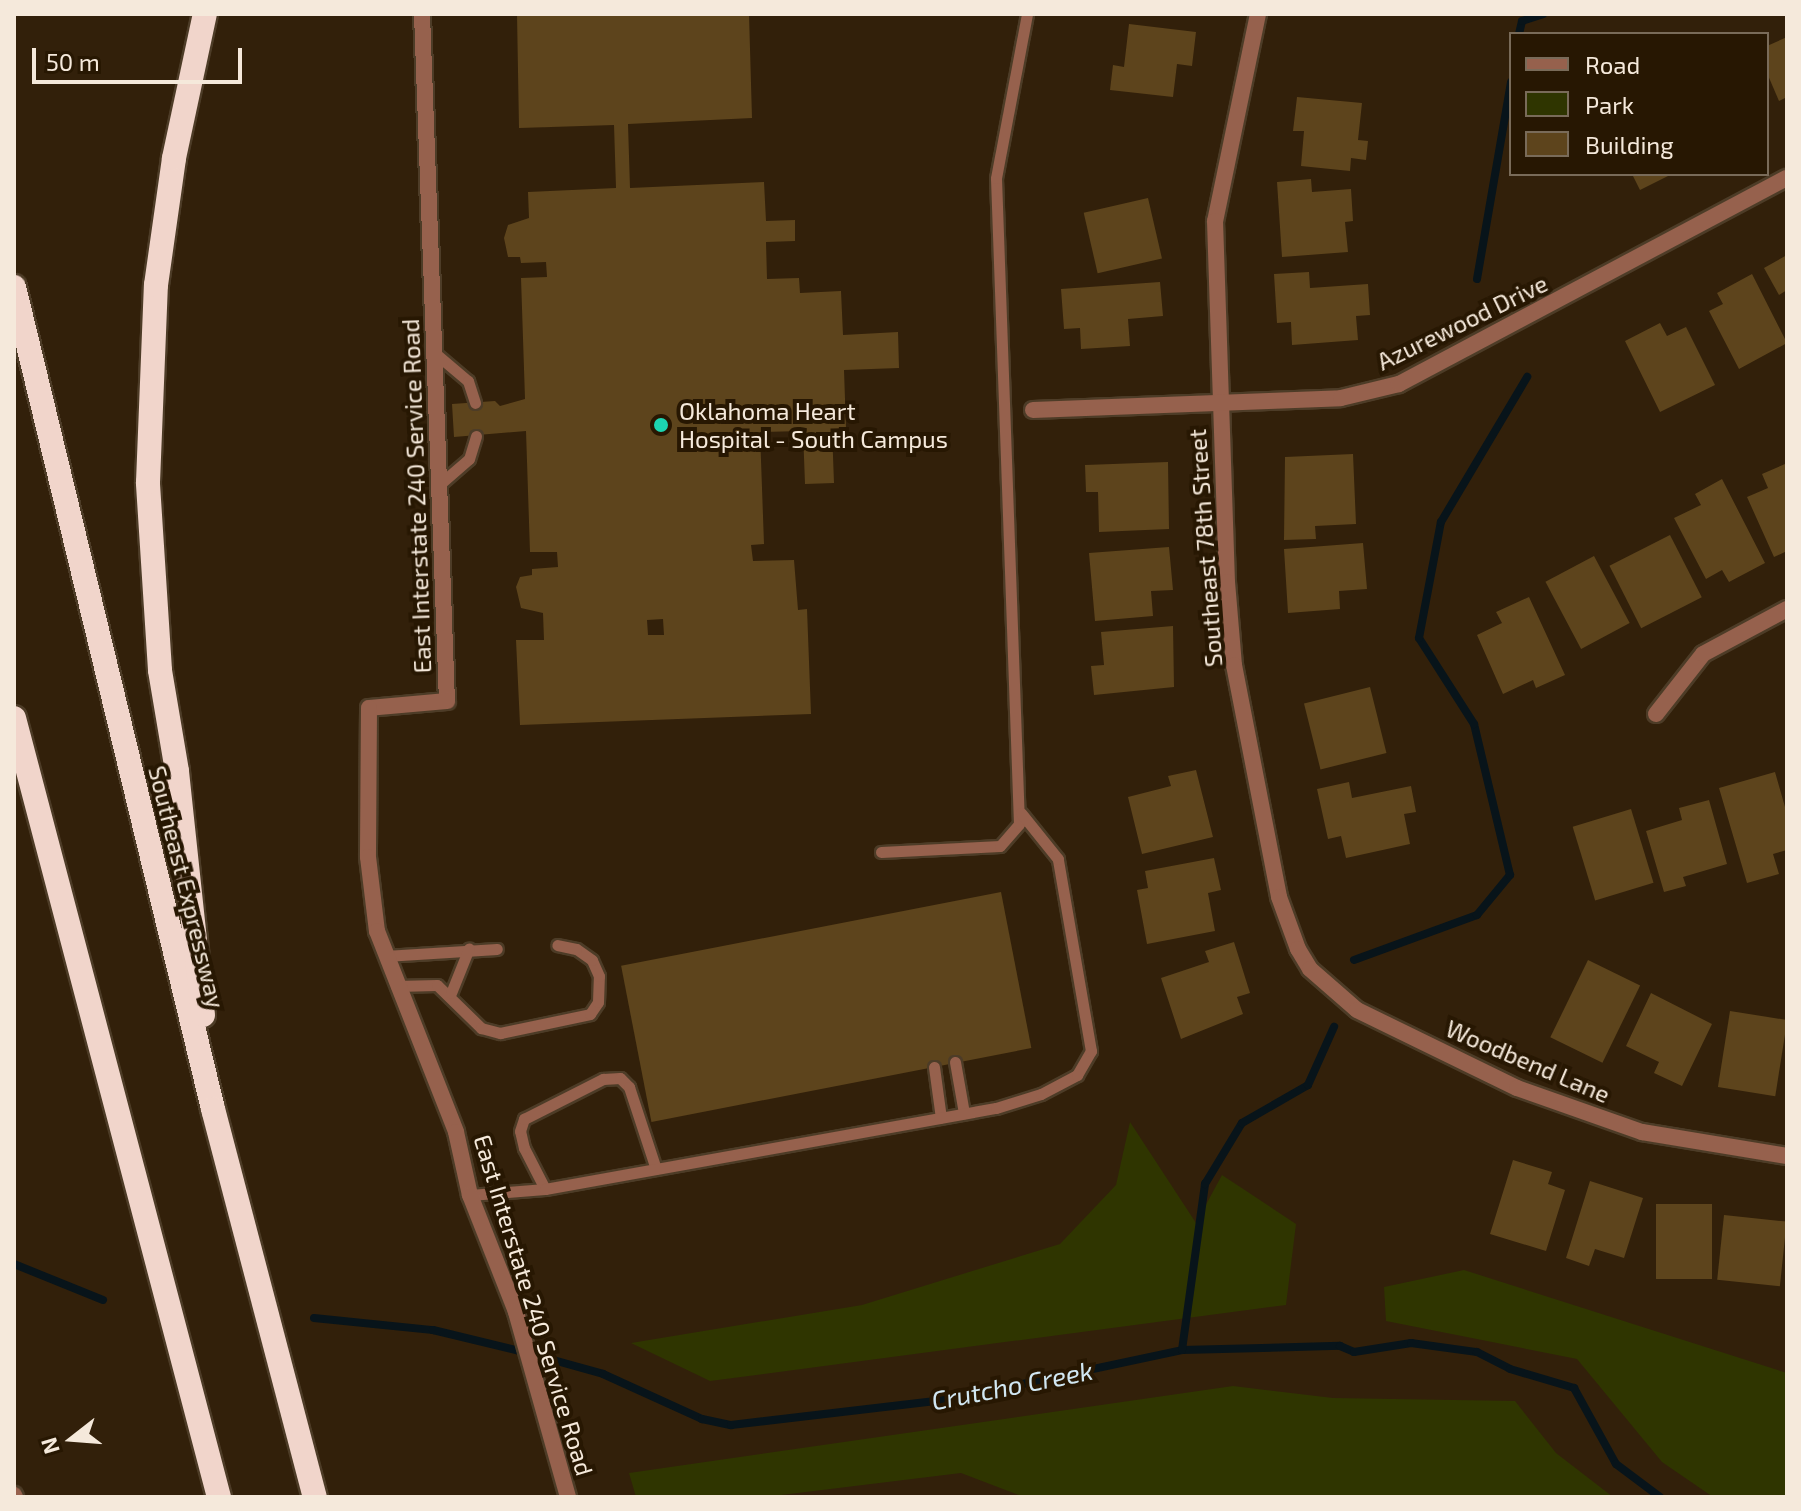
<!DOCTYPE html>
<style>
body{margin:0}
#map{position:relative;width:1801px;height:1511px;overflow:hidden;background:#32200a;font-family:"Exo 2",sans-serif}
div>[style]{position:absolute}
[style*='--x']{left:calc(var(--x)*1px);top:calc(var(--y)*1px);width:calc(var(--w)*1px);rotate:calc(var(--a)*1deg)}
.green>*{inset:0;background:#2f3500}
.stream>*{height:8px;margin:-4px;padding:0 4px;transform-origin:4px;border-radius:4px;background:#08141a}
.building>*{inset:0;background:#5d441c;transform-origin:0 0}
.roads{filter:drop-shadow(2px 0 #4d3c27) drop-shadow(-2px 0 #4d3c27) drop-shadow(0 2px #4d3c27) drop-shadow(0 -2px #4d3c27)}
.service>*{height:11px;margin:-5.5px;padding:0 5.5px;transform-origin:5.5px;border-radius:5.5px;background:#96614d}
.minor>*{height:16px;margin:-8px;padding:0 8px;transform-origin:8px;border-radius:8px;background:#96614d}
.tertiary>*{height:16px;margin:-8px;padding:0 8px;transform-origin:8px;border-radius:8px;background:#96614d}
.motorway>*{height:24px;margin:-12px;padding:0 12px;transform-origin:12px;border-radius:12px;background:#f1d5cb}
.dots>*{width:22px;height:22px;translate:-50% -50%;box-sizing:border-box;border:4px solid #271702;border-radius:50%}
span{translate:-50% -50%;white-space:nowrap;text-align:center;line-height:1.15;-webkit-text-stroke:8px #271702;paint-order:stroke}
.street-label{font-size:24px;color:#f5e9db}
.poi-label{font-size:24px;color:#f5e9db}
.left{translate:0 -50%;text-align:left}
.water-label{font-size:26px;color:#d1e7f2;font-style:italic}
.frame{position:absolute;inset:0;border:16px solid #f5e9db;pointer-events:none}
.legend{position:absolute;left:1509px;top:32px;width:260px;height:144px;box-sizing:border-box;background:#271702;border:2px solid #796b59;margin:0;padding:10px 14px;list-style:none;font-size:24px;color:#f5e9db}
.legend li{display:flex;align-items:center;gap:16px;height:40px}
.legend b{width:40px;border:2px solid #796b59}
.north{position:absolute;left:32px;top:1399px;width:80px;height:80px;-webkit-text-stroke:6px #271702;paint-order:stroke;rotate:253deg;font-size:22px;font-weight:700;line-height:32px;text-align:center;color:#f5e9db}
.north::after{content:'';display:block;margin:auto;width:28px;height:36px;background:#f5e9db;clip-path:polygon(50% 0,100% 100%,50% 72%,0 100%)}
.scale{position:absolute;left:32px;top:48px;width:210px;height:36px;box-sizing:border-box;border:4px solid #f5e9db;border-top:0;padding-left:10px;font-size:24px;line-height:28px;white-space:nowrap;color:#f5e9db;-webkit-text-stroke:6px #271702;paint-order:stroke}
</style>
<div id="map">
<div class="green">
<i style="clip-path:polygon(1130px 1122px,1196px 1223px,1222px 1175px,1296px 1224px,1286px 1305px,710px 1381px,631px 1343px,862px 1305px,1060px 1244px,1116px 1185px)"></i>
<i style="clip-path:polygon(1464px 1270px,1787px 1373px,1787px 1497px,1713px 1497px,1662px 1462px,1577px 1359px,1386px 1321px,1384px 1287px)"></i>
<i style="clip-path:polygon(1233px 1386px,1333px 1398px,1515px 1401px,1556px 1453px,1613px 1497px,1024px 1497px,961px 1473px,765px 1497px,636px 1497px,629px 1473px)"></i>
</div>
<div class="stream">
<i style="--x:1519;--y:34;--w:13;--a:-77"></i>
<i style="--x:1522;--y:21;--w:22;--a:-18"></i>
<i style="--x:1477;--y:279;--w:200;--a:-80.2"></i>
<i style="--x:1354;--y:960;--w:131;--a:-20.1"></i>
<i style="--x:1477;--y:915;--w:52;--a:-50.5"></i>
<i style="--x:1510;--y:875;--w:155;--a:-103.4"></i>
<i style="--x:1474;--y:724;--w:102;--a:-122.6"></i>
<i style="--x:1419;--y:638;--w:118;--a:-79.3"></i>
<i style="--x:1441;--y:522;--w:169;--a:-59.3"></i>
<i style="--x:14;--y:1264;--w:96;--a:22"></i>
<i style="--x:314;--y:1318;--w:120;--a:5.8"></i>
<i style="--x:433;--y:1330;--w:98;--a:13.6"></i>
<i style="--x:528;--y:1353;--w:78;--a:15.6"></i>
<i style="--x:603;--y:1374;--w:109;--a:24.4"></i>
<i style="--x:702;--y:1419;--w:30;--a:12"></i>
<i style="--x:731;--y:1425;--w:223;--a:-6.7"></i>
<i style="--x:952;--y:1399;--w:235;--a:-12"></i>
<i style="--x:1182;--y:1350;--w:158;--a:-1.5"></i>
<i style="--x:1340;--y:1346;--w:15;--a:23"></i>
<i style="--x:1354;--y:1352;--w:58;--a:-9"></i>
<i style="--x:1411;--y:1343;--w:67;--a:7.8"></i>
<i style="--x:1477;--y:1352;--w:37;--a:27"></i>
<i style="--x:1510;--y:1369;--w:67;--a:16.5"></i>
<i style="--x:1574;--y:1388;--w:87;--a:61.1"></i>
<i style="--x:1616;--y:1464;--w:55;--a:36.9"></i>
<i style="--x:1182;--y:1350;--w:168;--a:-82.1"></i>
<i style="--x:1205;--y:1184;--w:71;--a:-58.8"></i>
<i style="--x:1242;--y:1123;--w:76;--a:-29.9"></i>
<i style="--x:1308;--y:1085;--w:64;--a:-65.9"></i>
</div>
<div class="building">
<i style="clip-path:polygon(evenodd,517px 14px,749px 14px,752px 118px,628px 124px,630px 188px,764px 182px,766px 221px,795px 220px,795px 241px,766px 242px,767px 279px,799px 278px,800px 293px,841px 291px,843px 335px,898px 332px,899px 368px,844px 370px,846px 428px,832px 429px,834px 483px,805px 484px,803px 431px,760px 432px,764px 544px,751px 545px,753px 561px,794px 560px,798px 610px,807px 609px,811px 714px,520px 725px,516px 640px,544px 640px,543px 613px,521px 608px,516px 587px,520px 577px,532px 575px,532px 569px,558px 567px,557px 552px,530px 552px,526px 431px,454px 437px,452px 404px,495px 401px,500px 406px,525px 399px,521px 278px,547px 277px,546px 262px,521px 263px,520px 257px,508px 257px,504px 238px,508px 225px,529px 218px,528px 192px,616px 188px,614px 125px,519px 128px,517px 14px,663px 619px,664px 635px,648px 635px,647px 620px,663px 619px)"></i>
<i style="clip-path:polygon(1129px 24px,1196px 32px,1192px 66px,1177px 64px,1173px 97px,1110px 90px,1113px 65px,1124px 67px)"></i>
<i style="clip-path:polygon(1787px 37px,1787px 97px,1779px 101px,1767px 73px,1767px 46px)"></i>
<i style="clip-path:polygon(1297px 97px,1362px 103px,1358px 140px,1368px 141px,1366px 160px,1351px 158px,1350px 171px,1301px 166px,1304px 131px,1293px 131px)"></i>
<i style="clip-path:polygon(1632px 174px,1672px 174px,1640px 190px)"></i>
<i style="clip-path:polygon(1311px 179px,1312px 192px,1351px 189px,1353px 221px,1345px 222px,1348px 252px,1282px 257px,1277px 182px)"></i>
<i style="left:1148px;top:198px;width:62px;height:66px;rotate:77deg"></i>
<i style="clip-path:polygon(1787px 255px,1787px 290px,1779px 295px,1764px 268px)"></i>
<i style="clip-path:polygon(1309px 272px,1310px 288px,1368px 284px,1370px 315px,1356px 316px,1358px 340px,1292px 345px,1291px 322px,1277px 323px,1274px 274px)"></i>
<i style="clip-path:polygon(1752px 274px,1787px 343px,1739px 369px,1709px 311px,1723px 304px,1717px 293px)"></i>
<i style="clip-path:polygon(1160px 282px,1163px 316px,1128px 319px,1130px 346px,1081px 349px,1080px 328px,1064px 329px,1061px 289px)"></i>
<i style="clip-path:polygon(1660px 323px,1667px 336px,1686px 327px,1715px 385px,1660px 412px,1625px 341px)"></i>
<i style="clip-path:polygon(1353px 454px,1356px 524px,1315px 526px,1316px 539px,1284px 540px,1285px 457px)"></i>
<i style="clip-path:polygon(1168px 462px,1169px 529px,1099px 532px,1098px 492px,1086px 492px,1085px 465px)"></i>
<i style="clip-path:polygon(1785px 464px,1787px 551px,1774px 557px,1747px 497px,1768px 488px,1762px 474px)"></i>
<i style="clip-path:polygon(1722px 479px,1765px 563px,1729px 582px,1722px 570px,1706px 579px,1674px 518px,1701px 505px,1695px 494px)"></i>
<i style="left:1670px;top:535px;width:70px;height:68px;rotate:63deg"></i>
<i style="clip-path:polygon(1363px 543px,1367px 589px,1339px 591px,1340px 609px,1288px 613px,1284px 549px)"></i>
<i style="clip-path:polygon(1169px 547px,1173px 590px,1151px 591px,1153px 616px,1095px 621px,1089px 553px)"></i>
<i style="left:1594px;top:556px;width:76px;height:55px;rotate:62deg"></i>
<i style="clip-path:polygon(1529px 597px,1565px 675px,1536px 688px,1533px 680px,1503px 694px,1477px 635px,1502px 623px,1496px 612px)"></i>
<i style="clip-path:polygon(1173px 626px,1174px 687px,1094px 695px,1091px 666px,1104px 665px,1101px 632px)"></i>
<i style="left:1370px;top:687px;width:68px;height:68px;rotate:76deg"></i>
<i style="clip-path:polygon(1196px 770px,1213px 837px,1142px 854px,1128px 797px,1171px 786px,1168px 776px)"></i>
<i style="clip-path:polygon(1775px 772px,1787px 814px,1787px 850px,1773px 854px,1779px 874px,1747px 883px,1719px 788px)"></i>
<i style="clip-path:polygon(1349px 782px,1352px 798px,1411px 786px,1416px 812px,1404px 814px,1410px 844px,1346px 858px,1341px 836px,1328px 839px,1317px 789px)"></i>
<i style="clip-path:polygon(1709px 800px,1727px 864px,1683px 877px,1686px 886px,1664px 892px,1646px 831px,1682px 820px,1679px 808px)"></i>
<i style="left:1631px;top:809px;width:77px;height:61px;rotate:73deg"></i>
<i style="clip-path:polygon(1214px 858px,1221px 890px,1208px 893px,1215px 931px,1147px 944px,1137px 890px,1148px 888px,1145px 871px)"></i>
<i style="left:1001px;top:892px;width:159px;height:387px;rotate:79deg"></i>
<i style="clip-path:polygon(1234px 942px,1250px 993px,1237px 997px,1243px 1014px,1181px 1039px,1161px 978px,1209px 962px,1205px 951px)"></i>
<i style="left:1588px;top:960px;width:58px;height:86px;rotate:26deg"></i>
<i style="clip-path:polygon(1651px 993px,1712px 1024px,1682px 1086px,1654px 1073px,1659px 1062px,1626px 1046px)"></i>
<i style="left:1730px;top:1011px;width:58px;height:77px;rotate:9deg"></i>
<i style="clip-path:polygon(1513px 1160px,1552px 1172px,1548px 1184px,1565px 1190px,1546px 1251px,1490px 1234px)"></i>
<i style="clip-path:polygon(1590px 1181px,1643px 1198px,1624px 1258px,1595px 1249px,1589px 1266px,1566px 1258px)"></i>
<i style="left:1656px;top:1204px;width:56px;height:75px"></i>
<i style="left:1724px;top:1215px;width:63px;height:65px;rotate:6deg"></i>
</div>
<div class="roads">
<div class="service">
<i style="--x:436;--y:354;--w:42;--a:40.2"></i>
<i style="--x:468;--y:381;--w:23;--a:72"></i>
<i style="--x:440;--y:484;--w:38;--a:-41"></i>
<i style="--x:469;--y:459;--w:24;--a:-73"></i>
<i style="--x:881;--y:852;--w:119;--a:-2.9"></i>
<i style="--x:1000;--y:846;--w:29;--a:-49"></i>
<i style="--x:1019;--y:824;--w:646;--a:-92.04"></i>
<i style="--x:996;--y:178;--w:167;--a:-79.3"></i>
<i style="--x:385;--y:956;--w:112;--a:-3.6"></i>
<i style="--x:396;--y:986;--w:41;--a:-1.4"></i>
<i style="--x:437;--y:985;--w:62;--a:44.3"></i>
<i style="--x:481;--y:1028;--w:20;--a:15"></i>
<i style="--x:500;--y:1033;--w:92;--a:-11.9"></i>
<i style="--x:590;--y:1014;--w:14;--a:-56"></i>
<i style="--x:598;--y:1002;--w:26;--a:-88"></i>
<i style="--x:599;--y:976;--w:17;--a:-114"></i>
<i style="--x:592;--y:960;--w:19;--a:-145"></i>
<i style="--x:576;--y:949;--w:19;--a:-168"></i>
<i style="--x:451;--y:993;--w:48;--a:-68.2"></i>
<i style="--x:955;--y:1062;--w:52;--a:80"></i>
<i style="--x:934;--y:1067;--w:51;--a:82.2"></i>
<i style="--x:545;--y:1189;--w:46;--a:-117.1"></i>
<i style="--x:524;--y:1148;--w:17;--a:-103"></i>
<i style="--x:520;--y:1131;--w:13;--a:-72"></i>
<i style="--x:524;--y:1119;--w:89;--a:-26.9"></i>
<i style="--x:603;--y:1079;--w:17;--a:-3"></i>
<i style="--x:620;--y:1078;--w:13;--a:45"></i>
<i style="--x:629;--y:1087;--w:86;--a:71.8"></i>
<i style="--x:470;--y:1195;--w:75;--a:-4.6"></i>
<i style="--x:545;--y:1189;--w:458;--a:-10.2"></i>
<i style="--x:996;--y:1108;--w:47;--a:-17.3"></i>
<i style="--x:1041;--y:1094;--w:41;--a:-27.8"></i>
<i style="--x:1077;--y:1075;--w:28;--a:-60"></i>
<i style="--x:1091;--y:1051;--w:195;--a:-99.8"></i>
<i style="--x:1058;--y:859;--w:59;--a:-128.8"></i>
</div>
<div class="minor">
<i style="--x:422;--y:14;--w:687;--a:87.92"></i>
<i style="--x:447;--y:701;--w:78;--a:174.9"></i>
<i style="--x:369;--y:708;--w:149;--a:90.4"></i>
<i style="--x:368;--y:857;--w:75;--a:83.1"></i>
<i style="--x:377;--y:931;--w:216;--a:68.5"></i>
<i style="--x:456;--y:1132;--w:65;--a:77.5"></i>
<i style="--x:470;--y:1195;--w:126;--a:68.5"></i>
<i style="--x:516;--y:1312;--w:192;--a:74.3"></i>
<i style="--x:1258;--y:14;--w:211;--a:101.7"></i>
<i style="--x:1215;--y:221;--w:361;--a:88.1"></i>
<i style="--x:1227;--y:582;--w:83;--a:85.2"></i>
<i style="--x:1234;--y:665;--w:236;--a:79"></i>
<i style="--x:1279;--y:897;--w:55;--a:69.9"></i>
<i style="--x:1298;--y:949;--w:23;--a:59"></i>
<i style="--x:1310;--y:969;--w:62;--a:41.1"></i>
<i style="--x:1357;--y:1010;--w:178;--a:26"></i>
<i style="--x:1517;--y:1088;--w:133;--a:19.4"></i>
<i style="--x:1642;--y:1132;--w:147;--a:9.4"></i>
<i style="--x:1033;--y:410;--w:308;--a:-2.2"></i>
<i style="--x:1341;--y:398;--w:60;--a:-13.6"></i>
<i style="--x:1399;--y:384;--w:439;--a:-28"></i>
<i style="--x:1656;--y:714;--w:76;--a:-51.9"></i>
<i style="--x:1703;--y:654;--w:95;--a:-28.2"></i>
</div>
<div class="tertiary">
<i style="--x:14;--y:1495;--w:2;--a:63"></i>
</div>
<div class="motorway">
<i style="--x:14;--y:287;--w:846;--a:76.39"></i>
<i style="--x:213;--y:1109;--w:401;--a:75.3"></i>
<i style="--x:14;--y:718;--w:806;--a:75.26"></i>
<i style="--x:203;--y:1015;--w:245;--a:-96.1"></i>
<i style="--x:177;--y:771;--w:102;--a:-99.6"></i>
<i style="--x:160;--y:670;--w:188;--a:-93.7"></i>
<i style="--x:148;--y:482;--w:197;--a:-87.7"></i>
<i style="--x:156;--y:285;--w:128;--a:-81.9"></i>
<i style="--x:174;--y:158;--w:147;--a:-77.9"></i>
</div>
</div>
<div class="dots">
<i style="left:661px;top:425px;background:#1cd5b1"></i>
</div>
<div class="street-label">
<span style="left:1462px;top:322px;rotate:-26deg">Azurewood Drive</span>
<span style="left:416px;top:496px;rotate:-92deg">East Interstate 240 Service Road</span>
<span style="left:1205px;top:548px;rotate:-94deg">Southeast 78th Street</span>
<span style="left:187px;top:887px;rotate:76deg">Southeast Expressway</span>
<span style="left:1528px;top:1061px;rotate:23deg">Woodbend Lane</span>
<span style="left:534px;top:1305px;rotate:73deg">East Interstate 240 Service Road</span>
</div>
<div class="poi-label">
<span class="left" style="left:679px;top:425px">Oklahoma Heart<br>Hospital - South Campus</span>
</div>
<div class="water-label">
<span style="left:1012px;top:1385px;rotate:-11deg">Crutcho Creek</span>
</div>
<div class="frame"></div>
<ul class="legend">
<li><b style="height:10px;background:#96614d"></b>Road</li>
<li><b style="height:22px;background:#2f3500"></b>Park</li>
<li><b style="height:22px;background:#5d441c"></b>Building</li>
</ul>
<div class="north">N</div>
<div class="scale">50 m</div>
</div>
